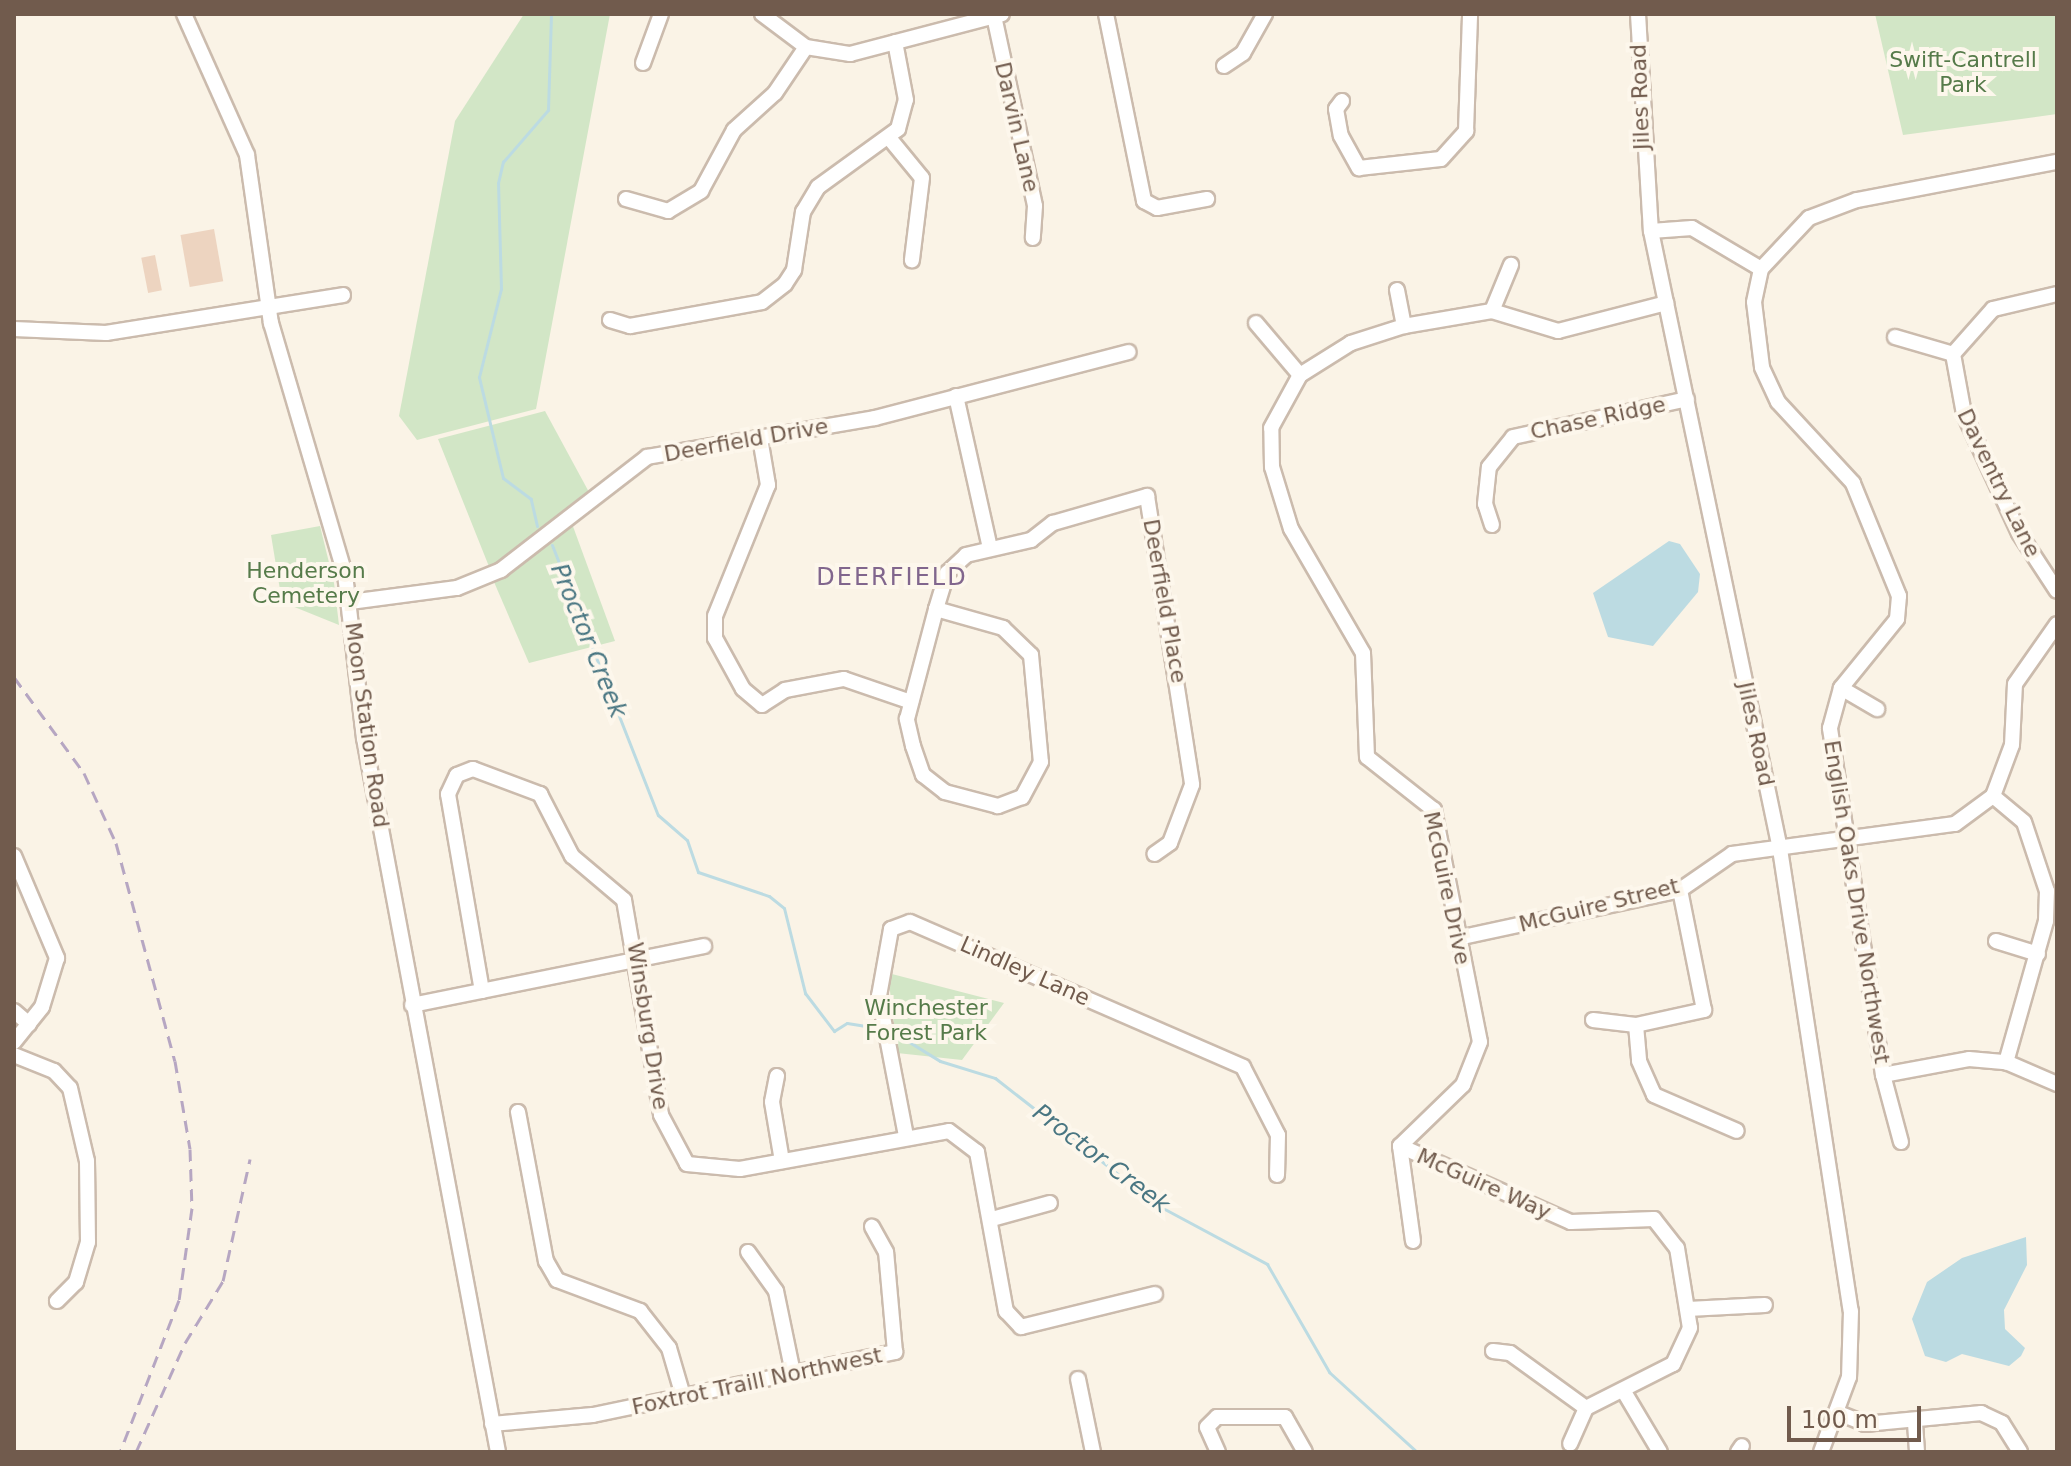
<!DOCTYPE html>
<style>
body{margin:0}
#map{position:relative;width:2071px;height:1466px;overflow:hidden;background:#faf3e6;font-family:"DejaVu Sans",sans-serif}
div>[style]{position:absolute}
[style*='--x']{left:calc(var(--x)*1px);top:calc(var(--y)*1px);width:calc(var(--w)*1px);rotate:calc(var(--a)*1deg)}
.green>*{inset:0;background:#d2e6c6}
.water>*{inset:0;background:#bcdbe2}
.stream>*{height:3px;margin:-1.5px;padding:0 1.5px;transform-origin:1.5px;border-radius:1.5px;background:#bcdbe2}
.building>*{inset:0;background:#edd4c0;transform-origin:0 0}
.roads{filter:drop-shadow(2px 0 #cbbbad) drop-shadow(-2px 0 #cbbbad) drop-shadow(0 2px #cbbbad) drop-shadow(0 -2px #cbbbad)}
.minor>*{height:14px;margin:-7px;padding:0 7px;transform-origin:7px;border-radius:7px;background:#fff}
.rail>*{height:3px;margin-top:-1.5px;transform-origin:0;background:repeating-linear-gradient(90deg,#b6a6c2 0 12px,transparent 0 20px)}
span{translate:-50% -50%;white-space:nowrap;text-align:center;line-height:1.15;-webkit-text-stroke:8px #fdf7ec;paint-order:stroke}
.park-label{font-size:22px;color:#567b4a}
.street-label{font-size:22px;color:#715b4d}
.neighbourhood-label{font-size:24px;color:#81668d;letter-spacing:2px}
.water-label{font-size:24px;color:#497682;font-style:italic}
.frame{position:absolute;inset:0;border:16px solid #715b4d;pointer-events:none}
.scale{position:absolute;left:1787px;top:1406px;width:134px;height:36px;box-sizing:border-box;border:4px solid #715b4d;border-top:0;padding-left:10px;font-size:24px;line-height:28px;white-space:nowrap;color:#715b4d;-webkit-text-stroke:6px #fdf7ec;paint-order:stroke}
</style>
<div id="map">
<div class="green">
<i style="clip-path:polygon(524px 14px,610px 14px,536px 409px,417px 440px,399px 416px,455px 121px)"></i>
<i style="clip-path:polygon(1875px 14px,2057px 14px,2057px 114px,1903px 135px)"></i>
<i style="clip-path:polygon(545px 411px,590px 494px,490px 569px,438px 439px)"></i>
<i style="clip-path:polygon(571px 521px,615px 641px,529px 663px,494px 582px)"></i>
<i style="clip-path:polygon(320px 526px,334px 583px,339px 625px,282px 602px,271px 535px)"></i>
<i style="clip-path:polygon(888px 973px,1004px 1003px,962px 1060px,897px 1053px)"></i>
</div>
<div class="water">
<i style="clip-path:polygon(1669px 541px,1680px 544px,1700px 574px,1698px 592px,1653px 646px,1608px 637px,1593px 593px)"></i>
<i style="clip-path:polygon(2026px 1237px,2027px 1265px,2004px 1310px,2005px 1329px,2025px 1348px,2021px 1356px,2009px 1366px,1962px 1354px,1946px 1362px,1925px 1356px,1912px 1319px,1927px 1282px,1962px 1258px)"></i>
</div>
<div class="stream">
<i style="--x:537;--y:526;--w:28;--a:-103"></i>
<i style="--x:531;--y:499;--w:35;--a:-143"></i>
<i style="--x:503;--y:478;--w:104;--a:-103.4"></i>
<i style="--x:479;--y:377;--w:91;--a:-76"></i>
<i style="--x:501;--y:289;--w:106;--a:-91.6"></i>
<i style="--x:498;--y:183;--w:22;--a:-77"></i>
<i style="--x:503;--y:162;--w:69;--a:-49.1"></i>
<i style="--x:548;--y:110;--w:96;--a:-88.2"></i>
<i style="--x:552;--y:545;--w:290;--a:68.6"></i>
<i style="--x:658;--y:815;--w:38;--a:41"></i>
<i style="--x:687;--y:840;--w:34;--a:71"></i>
<i style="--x:698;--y:872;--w:75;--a:18.7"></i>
<i style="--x:769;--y:896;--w:19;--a:39"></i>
<i style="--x:784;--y:908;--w:88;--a:76.1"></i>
<i style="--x:805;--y:993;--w:48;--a:52.7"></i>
<i style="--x:834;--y:1031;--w:15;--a:-32"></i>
<i style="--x:847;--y:1023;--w:30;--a:9"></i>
<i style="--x:893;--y:1032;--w:55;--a:31.7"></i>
<i style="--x:940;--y:1061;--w:58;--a:17.2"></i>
<i style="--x:995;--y:1078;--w:208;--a:38"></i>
<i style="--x:1159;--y:1206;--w:123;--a:28.2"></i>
<i style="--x:1267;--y:1264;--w:125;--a:60.1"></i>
<i style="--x:1329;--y:1372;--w:119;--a:42.3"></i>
</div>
<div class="building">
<i style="left:214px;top:229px;width:53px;height:34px;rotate:80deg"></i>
<i style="left:155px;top:255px;width:36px;height:14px;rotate:79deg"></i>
</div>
<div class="roads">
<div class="minor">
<i style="--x:184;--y:14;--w:154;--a:65.9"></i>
<i style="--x:247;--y:155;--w:170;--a:81.9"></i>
<i style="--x:271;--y:323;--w:262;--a:73.6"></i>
<i style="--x:345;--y:574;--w:165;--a:83.4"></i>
<i style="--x:364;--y:738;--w:726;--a:79.37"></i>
<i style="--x:762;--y:14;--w:55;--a:36.9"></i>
<i style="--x:806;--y:47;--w:45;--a:9"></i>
<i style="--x:850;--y:54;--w:157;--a:-14.7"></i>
<i style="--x:1106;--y:14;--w:191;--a:78.5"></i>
<i style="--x:1144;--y:201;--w:15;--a:28"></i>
<i style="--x:1157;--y:208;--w:51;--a:-10.2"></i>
<i style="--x:1638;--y:14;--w:217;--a:86.6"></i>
<i style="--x:1651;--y:231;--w:631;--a:78.21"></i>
<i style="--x:1780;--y:849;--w:467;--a:81.3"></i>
<i style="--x:1851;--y:1311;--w:66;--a:91.7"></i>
<i style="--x:1849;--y:1377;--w:80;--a:110.5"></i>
<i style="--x:994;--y:16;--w:194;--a:77.8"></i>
<i style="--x:1035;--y:206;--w:32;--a:94"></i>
<i style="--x:643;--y:63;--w:52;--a:-69.8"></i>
<i style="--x:1224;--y:66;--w:23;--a:-34"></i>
<i style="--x:1243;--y:53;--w:45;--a:-60.6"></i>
<i style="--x:1342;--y:101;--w:10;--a:127"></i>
<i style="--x:1336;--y:109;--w:27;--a:80"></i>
<i style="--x:1341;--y:136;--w:37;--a:61"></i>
<i style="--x:1359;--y:168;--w:82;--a:-6.3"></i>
<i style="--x:1441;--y:159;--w:38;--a:-48"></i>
<i style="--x:1466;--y:131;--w:117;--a:-88"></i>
<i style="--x:890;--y:139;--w:50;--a:50.6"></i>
<i style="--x:922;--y:178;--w:83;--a:97"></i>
<i style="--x:626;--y:199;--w:44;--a:15.9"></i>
<i style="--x:668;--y:211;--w:39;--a:-31"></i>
<i style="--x:701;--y:191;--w:69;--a:-61.6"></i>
<i style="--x:734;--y:130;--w:55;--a:-42.1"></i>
<i style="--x:775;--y:93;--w:55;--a:-56"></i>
<i style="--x:1651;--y:231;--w:41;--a:-4.2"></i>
<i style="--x:1692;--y:228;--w:80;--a:30.7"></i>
<i style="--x:1397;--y:290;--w:37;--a:79"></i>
<i style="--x:2057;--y:294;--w:66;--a:166.8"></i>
<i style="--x:1993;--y:309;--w:60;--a:131.6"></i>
<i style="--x:1953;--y:354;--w:61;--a:79.6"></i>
<i style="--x:1964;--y:414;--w:131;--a:65.2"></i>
<i style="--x:2019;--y:533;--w:69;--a:56.8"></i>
<i style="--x:1492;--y:311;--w:50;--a:-67.6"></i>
<i style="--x:610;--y:320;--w:21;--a:17"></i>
<i style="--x:630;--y:326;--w:134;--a:-10.3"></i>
<i style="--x:762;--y:302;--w:29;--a:-38"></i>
<i style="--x:785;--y:284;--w:17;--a:-57"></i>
<i style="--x:794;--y:270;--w:59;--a:-81.2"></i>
<i style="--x:803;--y:212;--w:29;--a:-59"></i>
<i style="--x:818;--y:187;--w:99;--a:-35.9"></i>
<i style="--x:898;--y:129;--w:30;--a:-75"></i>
<i style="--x:906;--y:100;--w:59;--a:-100.7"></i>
<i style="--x:1256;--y:323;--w:68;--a:49.8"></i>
<i style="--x:14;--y:329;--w:92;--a:2.5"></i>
<i style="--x:106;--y:333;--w:240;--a:-9.1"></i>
<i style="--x:1895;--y:337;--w:60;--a:16.3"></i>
<i style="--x:956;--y:396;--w:156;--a:77.4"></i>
<i style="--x:760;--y:438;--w:48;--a:80.3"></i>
<i style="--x:768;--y:485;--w:141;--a:112"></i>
<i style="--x:715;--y:616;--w:22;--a:90"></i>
<i style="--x:715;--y:638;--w:58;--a:61.2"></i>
<i style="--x:743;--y:689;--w:25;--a:40"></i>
<i style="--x:762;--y:705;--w:27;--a:-33"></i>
<i style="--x:785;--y:690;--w:60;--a:-10.6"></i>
<i style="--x:844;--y:679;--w:71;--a:18.9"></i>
<i style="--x:1492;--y:525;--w:22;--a:-108"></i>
<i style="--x:1485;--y:504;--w:37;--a:-84"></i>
<i style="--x:1489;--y:467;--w:38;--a:-51"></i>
<i style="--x:1513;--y:437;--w:178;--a:-12.3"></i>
<i style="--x:350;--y:602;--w:108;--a:-7.5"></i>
<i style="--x:457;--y:588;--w:48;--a:-22.2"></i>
<i style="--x:501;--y:570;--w:185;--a:-37.7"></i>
<i style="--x:647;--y:457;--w:231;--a:-9.7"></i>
<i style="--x:875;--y:418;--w:262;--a:-14.6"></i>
<i style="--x:936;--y:609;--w:70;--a:15.8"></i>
<i style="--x:1003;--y:628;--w:39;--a:44"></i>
<i style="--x:1031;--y:655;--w:107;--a:84.7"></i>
<i style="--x:1041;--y:762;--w:40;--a:118"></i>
<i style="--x:1022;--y:797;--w:26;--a:159"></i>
<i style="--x:998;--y:806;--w:55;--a:-165.2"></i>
<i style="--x:945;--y:792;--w:28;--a:-142"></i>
<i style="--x:923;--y:775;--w:31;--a:-109"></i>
<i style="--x:913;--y:746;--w:28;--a:-103"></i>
<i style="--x:907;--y:719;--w:114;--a:-75.2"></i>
<i style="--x:936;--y:609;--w:38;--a:-73"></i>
<i style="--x:947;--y:573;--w:26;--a:-43"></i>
<i style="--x:966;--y:555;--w:67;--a:-13"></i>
<i style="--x:1031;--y:540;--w:28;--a:-38"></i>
<i style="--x:1053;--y:523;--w:98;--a:-16"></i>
<i style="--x:1147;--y:496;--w:292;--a:81.1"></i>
<i style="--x:1192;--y:785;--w:62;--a:110.8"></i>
<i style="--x:1170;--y:843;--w:19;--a:145"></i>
<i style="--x:1841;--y:688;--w:42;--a:30.3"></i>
<i style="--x:1993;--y:796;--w:40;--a:40"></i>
<i style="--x:2024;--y:822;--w:73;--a:71.6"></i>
<i style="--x:2047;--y:891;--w:30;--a:92"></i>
<i style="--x:2046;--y:921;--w:147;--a:105.8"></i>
<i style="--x:14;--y:856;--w:111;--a:67.1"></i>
<i style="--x:57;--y:958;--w:51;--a:107"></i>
<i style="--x:42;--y:1007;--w:45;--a:128.7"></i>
<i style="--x:1458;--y:938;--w:227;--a:-12.2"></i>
<i style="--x:1680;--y:890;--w:63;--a:-34.7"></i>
<i style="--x:1732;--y:854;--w:225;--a:-7.7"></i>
<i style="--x:1955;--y:824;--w:47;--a:-36.4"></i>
<i style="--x:1993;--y:796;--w:54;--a:-69.6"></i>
<i style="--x:2012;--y:745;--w:61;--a:-87.2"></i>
<i style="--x:2015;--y:684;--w:73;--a:-55"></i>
<i style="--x:1996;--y:941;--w:44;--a:17.2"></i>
<i style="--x:482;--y:991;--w:200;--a:-99.8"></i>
<i style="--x:448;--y:794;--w:21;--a:-65"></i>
<i style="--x:457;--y:775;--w:17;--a:-21"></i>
<i style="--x:473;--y:769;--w:72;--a:20.5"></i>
<i style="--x:540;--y:794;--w:70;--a:62.7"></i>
<i style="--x:572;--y:856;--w:68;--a:40.2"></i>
<i style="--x:624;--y:900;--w:218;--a:80.2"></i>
<i style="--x:661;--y:1115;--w:55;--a:62"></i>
<i style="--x:687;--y:1164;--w:53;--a:5.4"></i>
<i style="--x:740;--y:1169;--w:212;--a:-10.3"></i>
<i style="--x:949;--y:1131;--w:35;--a:37"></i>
<i style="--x:977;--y:1152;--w:162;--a:79.7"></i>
<i style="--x:1006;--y:1311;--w:22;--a:47"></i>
<i style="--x:1021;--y:1327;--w:138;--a:-13.8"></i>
<i style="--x:412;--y:1005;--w:298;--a:-11.4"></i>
<i style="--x:14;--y:1011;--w:20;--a:41"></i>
<i style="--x:1593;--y:1020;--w:43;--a:6.6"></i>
<i style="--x:1636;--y:1025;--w:70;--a:-12.4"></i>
<i style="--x:1704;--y:1010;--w:122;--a:-101.3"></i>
<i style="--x:1636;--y:1025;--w:36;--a:85"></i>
<i style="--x:1639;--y:1061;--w:37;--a:66"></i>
<i style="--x:1654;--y:1095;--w:90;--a:23.4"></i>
<i style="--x:14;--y:1055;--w:43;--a:21.8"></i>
<i style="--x:54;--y:1071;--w:23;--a:47"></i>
<i style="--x:70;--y:1088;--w:75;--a:76.9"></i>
<i style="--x:87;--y:1161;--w:81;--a:89.3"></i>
<i style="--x:88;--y:1242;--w:42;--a:106.7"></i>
<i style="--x:76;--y:1282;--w:27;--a:135"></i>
<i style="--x:1883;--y:1075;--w:87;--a:-10.5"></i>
<i style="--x:1969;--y:1059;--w:37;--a:5"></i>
<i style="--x:2006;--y:1062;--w:56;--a:23.3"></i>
<i style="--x:777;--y:1076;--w:26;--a:101"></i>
<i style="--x:772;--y:1102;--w:60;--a:80.4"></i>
<i style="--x:518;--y:1112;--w:152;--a:79.4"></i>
<i style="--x:546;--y:1261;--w:22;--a:60"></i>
<i style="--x:557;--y:1280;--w:89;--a:20.5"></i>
<i style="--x:640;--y:1311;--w:47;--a:51.9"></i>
<i style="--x:669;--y:1348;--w:50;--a:73.7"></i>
<i style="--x:906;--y:1136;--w:143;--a:-100.9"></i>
<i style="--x:879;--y:996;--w:68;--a:-79.8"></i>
<i style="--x:891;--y:929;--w:20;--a:-20"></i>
<i style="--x:910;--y:922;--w:363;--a:23.5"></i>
<i style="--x:1243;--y:1067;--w:76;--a:62.8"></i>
<i style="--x:1278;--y:1135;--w:40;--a:91.4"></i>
<i style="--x:1901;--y:1142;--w:69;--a:-105"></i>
<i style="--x:1883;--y:1075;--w:351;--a:-98.7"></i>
<i style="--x:1830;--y:728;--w:41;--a:-74.6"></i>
<i style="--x:1841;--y:688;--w:89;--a:-50.9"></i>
<i style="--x:1897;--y:619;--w:23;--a:-85"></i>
<i style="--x:1899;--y:596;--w:122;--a:-112.2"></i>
<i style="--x:1853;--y:483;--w:110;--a:-132.8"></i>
<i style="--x:1778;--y:402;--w:38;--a:-115"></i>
<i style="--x:1762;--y:367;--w:65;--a:-97"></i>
<i style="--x:1754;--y:302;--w:34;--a:-78"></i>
<i style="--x:1761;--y:269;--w:70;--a:-46.7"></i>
<i style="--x:1809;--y:218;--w:51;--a:-20.6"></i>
<i style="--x:1857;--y:200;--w:204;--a:-10.8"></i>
<i style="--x:1400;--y:1146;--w:187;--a:24"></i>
<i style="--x:1571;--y:1222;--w:83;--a:-2.1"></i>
<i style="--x:1654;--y:1219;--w:37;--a:52"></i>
<i style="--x:1677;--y:1248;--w:81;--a:80.8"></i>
<i style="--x:1690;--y:1328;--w:40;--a:115"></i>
<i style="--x:1673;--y:1364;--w:97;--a:153.2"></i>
<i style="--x:1586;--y:1408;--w:39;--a:114"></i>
<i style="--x:992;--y:1219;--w:60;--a:-15.4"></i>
<i style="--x:1413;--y:1241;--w:96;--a:-97.8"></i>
<i style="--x:1400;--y:1146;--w:88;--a:-44.1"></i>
<i style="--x:1463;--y:1085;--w:46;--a:-68.4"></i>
<i style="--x:1480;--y:1042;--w:237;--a:-101.2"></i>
<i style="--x:1434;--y:810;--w:85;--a:-141.7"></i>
<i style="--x:1367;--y:757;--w:104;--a:-92.2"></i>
<i style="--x:1363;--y:653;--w:143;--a:-120.1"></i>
<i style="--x:1291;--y:529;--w:65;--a:-107"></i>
<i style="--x:1272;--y:467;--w:39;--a:-91"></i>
<i style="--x:1271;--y:428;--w:60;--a:-61.3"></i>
<i style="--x:1300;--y:375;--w:60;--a:-32.1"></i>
<i style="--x:1351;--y:343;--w:56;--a:-17.8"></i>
<i style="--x:1404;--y:326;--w:89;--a:-9.7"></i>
<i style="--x:1492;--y:311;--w:69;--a:16.9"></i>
<i style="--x:1558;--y:331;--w:112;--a:-14.5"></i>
<i style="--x:748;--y:1252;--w:48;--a:54.3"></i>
<i style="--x:776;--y:1291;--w:84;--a:78.3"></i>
<i style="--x:1688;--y:1309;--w:77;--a:-3"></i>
<i style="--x:1493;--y:1351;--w:17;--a:7"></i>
<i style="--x:1510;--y:1353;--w:94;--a:35.9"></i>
<i style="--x:1078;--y:1379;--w:75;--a:78.4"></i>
<i style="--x:1623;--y:1390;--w:72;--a:59.2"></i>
<i style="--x:1836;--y:1412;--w:31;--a:22"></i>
<i style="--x:1865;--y:1424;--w:117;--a:-5.4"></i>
<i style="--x:1981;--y:1413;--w:23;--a:25"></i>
<i style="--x:2002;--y:1423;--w:34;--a:58"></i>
<i style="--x:1915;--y:1423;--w:29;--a:86"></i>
<i style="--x:492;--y:1424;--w:101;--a:-5.1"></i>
<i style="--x:593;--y:1415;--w:309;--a:-11.8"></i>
<i style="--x:895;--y:1352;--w:100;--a:-95.1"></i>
<i style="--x:886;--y:1252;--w:29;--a:-119"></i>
<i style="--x:1218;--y:1452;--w:27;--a:-114"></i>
<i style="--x:1207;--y:1427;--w:14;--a:-45"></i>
<i style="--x:1217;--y:1417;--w:68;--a:0"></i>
<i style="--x:1285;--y:1417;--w:40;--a:60.3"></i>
<i style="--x:1738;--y:1452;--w:7;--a:-56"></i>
</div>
</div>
<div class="rail">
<i style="--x:14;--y:677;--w:119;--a:53.9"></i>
<i style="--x:84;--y:773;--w:77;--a:65.4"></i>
<i style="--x:116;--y:843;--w:226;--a:74.9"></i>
<i style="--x:175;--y:1061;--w:89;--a:80.3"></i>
<i style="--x:190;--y:1149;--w:59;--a:88.1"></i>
<i style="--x:192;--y:1208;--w:93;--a:98"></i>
<i style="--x:179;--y:1300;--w:163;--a:111.2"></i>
<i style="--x:136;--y:1452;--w:120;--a:-65.8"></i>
<i style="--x:185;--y:1343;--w:73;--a:-58.5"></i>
<i style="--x:223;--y:1281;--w:125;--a:-77.5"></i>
</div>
<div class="park-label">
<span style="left:1963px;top:72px">Swift-Cantrell<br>Park</span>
<span style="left:306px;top:583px">Henderson<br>Cemetery</span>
<span style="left:926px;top:1020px">Winchester<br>Forest Park</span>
</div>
<div class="street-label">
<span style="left:1640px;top:97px;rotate:-92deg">Jiles Road</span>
<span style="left:1017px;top:127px;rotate:77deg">Darvin Lane</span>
<span style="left:1598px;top:418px;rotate:-12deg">Chase Ridge</span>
<span style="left:746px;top:440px;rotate:-10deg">Deerfield Drive</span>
<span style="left:1999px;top:483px;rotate:64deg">Daventry Lane</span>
<span style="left:1165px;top:601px;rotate:80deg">Deerfield Place</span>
<span style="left:367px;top:725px;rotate:82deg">Moon Station Road</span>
<span style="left:1756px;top:734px;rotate:78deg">Jiles Road</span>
<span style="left:1447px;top:888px;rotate:78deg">McGuire Drive</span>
<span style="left:1857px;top:902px;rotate:81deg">English Oaks Drive Northwest</span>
<span style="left:1599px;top:905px;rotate:-14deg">McGuire Street</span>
<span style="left:1025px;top:971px;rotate:24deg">Lindley Lane</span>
<span style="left:648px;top:1026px;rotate:81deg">Winsburg Drive</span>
<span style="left:1484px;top:1184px;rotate:24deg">McGuire Way</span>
<span style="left:757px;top:1381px;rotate:-12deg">Foxtrot Traill Northwest</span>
</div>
<div class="neighbourhood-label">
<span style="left:892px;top:578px">DEERFIELD</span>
</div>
<div class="water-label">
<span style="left:588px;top:641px;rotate:68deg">Proctor Creek</span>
<span style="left:1101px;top:1159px;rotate:37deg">Proctor Creek</span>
</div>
<div class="frame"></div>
<div class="scale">100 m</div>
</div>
